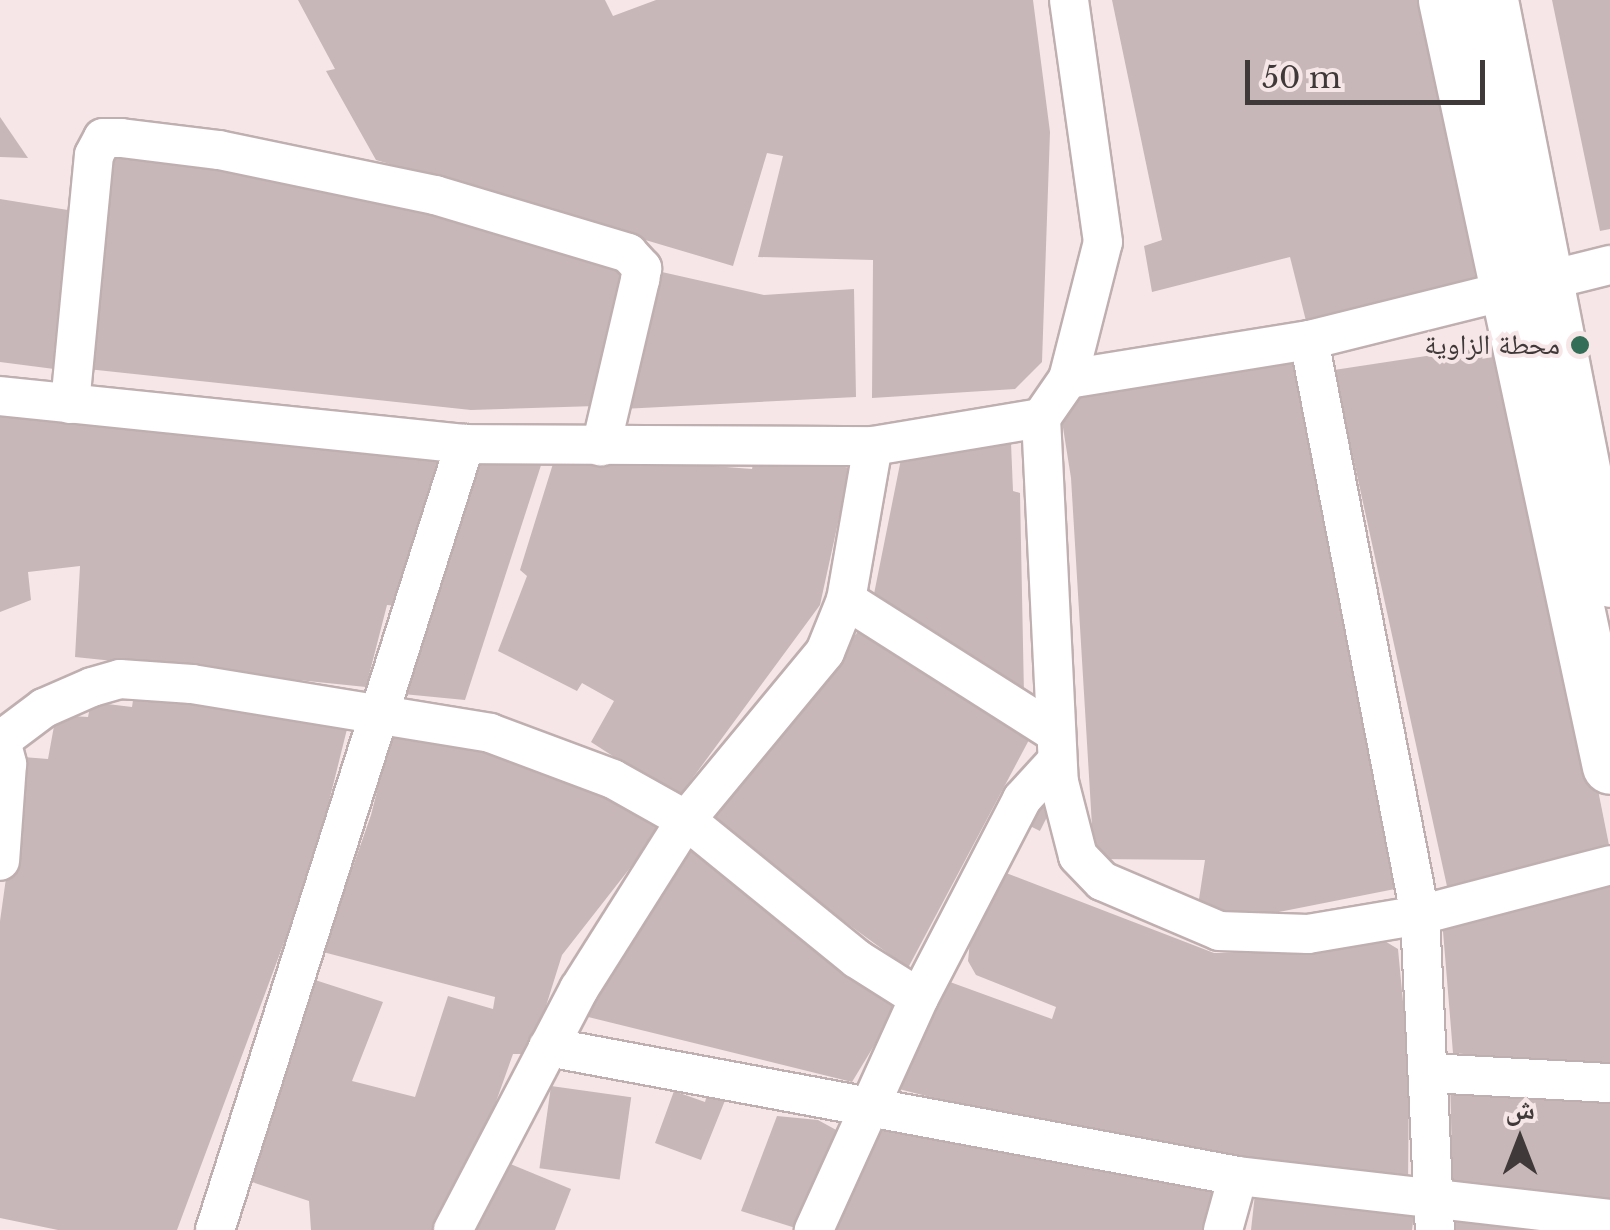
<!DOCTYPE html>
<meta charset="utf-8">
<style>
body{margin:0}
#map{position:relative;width:1610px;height:1230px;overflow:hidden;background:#f7e6e7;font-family:"Libre Baskerville","Noto Naskh Arabic",serif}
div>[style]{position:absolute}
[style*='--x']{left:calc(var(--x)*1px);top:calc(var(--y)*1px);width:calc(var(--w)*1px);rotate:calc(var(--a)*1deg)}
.building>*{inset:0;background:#c7b7b8;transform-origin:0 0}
.roads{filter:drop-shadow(2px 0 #c0afb0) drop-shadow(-2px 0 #c0afb0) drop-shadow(0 2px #c0afb0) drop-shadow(0 -2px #c0afb0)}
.minor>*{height:38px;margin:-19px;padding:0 19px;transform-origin:19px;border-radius:19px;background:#fff}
.secondary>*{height:55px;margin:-27.5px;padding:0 27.5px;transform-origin:27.5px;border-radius:27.5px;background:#fff}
.dots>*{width:28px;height:28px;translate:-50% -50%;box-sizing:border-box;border:5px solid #f7e6e7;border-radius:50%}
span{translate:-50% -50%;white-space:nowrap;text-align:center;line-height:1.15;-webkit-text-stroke:8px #f7e6e7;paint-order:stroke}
.poi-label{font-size:28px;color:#3f3939}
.right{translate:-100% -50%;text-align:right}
.north{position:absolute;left:1470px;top:1090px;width:100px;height:100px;-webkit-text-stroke:8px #f7e6e7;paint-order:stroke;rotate:0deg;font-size:28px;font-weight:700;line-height:40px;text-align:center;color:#3f3939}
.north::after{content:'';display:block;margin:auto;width:35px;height:45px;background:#3f3939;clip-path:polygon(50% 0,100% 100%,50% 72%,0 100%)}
.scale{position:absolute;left:1245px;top:60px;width:240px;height:45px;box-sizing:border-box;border:5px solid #3f3939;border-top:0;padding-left:12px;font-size:30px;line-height:35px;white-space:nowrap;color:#3f3939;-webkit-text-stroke:8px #f7e6e7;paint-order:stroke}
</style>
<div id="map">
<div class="building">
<i style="clip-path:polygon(298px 0,605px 0,613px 16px,656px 0,1033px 0,1050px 132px,1042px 362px,1015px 389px,872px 398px,873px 260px,758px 257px,783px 156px,767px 153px,733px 266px,376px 160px,326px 71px,335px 69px)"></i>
<i style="clip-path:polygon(1112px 0,1422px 0,1478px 291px,1307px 325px,1290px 257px,1152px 292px,1144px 246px,1162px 240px)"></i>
<i style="clip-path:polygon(1552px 0,1610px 0,1610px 229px,1600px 231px)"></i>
<i style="clip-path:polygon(0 117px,28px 158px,0 157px)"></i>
<i style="clip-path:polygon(102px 142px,211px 159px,633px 263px,596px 406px,471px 410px,78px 368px)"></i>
<i style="clip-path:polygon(0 199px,74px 211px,62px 370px,0 362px)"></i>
<i style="clip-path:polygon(653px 270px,764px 295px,854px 289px,856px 397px,622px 409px)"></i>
<i style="clip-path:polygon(1492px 346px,1563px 615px,1610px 850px,1450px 900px,1334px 370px)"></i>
<i style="clip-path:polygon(1305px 360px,1400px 888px,1249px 918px,1197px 912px,1205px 860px,1094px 859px,1071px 478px,1058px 396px)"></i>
<i style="clip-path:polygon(0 399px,442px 451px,399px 606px,387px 605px,366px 687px,75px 657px,80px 566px,28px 572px,31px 600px,0 612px)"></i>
<i style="clip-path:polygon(1011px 443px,1013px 491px,1020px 493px,1024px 695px,871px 609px,902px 454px)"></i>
<i style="clip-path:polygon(756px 449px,850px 468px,820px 605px,678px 798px,591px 742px,614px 701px,582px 683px,577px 691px,498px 651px,527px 576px,520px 570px,556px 454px,752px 469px)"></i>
<i style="clip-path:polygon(473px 452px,544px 456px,465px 700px,403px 694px)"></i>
<i style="clip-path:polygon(861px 628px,1030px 738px,908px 968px,702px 817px)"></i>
<i style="clip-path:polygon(135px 687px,350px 717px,314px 862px,177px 1230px,58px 1230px,0 1218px,0 921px,23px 757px,48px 759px,56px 715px,88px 717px,91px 702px,132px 707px)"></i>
<i style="clip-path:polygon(393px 727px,561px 772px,666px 822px,562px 955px,531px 1054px,513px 1054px,477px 1155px,434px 1230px,311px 1230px,309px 1201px,243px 1179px,293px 1054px,312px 979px,383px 1002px,352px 1081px,415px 1097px,448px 996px,493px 1009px,495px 997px,323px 952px,371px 815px)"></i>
<i style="left:1033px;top:796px;width:22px;height:28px;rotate:27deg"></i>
<i style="clip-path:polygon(690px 838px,903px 998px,852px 1082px,576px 1014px)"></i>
<i style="clip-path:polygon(1006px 873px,1214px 953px,1311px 953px,1383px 940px,1398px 949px,1409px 1065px,1408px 1187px,985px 1111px,895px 1088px,950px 982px,1052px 1019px,1056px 1007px,976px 975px,968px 961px,970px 941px)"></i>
<i style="clip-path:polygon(1610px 884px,1610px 1073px,1593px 1066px,1453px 1053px,1442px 919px)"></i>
<i style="clip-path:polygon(1450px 1077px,1610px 1095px,1610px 1216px,1453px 1199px)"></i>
<i style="left:551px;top:1086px;width:81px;height:83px;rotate:8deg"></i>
<i style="clip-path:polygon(674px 1091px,705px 1102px,708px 1091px,726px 1098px,701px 1160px,655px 1143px)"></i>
<i style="clip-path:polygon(777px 1116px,818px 1120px,838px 1131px,802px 1230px,741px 1211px)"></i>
<i style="clip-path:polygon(867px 1116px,1218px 1189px,1206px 1230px,820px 1230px)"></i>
<i style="clip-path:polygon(501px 1160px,571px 1189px,555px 1230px,473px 1230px)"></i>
<i style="clip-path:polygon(1256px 1185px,1415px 1205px,1412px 1230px,1251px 1230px)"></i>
<i style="clip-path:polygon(1450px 1210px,1610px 1230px,1449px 1230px)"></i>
</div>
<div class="roads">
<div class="minor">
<i style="--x:1309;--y:340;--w:586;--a:79.07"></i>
<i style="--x:1420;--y:915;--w:315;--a:87.3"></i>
<i style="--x:1068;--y:379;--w:244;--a:-9.2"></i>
<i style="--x:1309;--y:340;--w:310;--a:-14"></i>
<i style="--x:0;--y:396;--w:467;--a:5.9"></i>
<i style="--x:465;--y:444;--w:408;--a:0.3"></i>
<i style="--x:70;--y:404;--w:250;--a:-84.5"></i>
<i style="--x:94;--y:155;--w:19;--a:-62"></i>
<i style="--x:103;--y:138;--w:18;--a:0"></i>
<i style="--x:121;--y:138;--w:99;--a:7"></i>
<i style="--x:219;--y:150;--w:221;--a:11.8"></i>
<i style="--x:435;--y:195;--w:202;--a:16.7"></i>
<i style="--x:628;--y:253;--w:21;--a:47"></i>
<i style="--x:642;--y:268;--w:12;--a:99"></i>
<i style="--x:640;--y:280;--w:171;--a:103.2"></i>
<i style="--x:1041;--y:418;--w:364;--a:87.2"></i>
<i style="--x:1059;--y:782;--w:76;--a:75.6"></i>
<i style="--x:1078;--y:856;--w:35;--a:46"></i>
<i style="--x:1102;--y:881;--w:127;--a:23.1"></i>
<i style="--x:1219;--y:931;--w:89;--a:1.9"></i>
<i style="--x:1308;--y:934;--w:114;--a:-9.6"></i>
<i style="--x:1420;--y:915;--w:196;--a:-14.7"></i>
<i style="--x:846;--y:600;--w:246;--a:32.4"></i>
<i style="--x:0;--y:737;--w:28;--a:75"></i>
<i style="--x:7;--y:764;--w:97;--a:94.1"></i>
<i style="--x:4;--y:738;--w:50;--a:-36.9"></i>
<i style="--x:44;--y:708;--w:52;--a:-23.6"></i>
<i style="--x:92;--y:687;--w:29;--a:-16"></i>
<i style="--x:120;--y:679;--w:72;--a:4"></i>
<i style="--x:192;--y:684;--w:302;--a:9.3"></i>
<i style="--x:490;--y:733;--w:131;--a:20.5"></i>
<i style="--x:613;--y:779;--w:84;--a:29.3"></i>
<i style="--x:686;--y:820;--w:220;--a:39.1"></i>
<i style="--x:857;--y:959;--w:73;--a:32.2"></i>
<i style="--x:919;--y:998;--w:255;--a:114.4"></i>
<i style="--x:919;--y:998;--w:224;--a:-62.6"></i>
<i style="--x:1022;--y:799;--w:50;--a:-47.4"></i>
<i style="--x:548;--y:1047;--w:702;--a:10.59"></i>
<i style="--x:1238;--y:1176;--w:374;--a:6.6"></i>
<i style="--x:1430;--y:1073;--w:180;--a:3.2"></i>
<i style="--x:215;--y:1230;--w:825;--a:-72.36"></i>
<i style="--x:453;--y:1230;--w:272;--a:-62.4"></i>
<i style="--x:579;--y:989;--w:200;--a:-57.7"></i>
<i style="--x:686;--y:820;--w:218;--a:-50.4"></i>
<i style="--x:825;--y:652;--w:56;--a:-68"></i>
<i style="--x:846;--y:600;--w:156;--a:-80.1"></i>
<i style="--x:873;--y:446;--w:170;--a:-9.5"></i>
<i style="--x:1041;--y:418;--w:47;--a:-55.3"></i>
<i style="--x:1068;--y:379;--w:141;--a:-75.7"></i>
<i style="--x:1103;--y:242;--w:244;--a:-98"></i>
<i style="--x:1223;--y:1230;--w:56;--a:-74.5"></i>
</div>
<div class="secondary">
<i style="--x:1446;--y:0;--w:783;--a:77.92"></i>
<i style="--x:1490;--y:0;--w:489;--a:78.9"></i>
<i style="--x:1584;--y:480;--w:102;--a:75.3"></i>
</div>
</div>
<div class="dots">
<i style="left:1580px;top:345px;background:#336e58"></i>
</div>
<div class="poi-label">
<span class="right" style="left:1560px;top:345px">محطة الزاوية</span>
</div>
<div class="north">ش</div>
<div class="scale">50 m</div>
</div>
